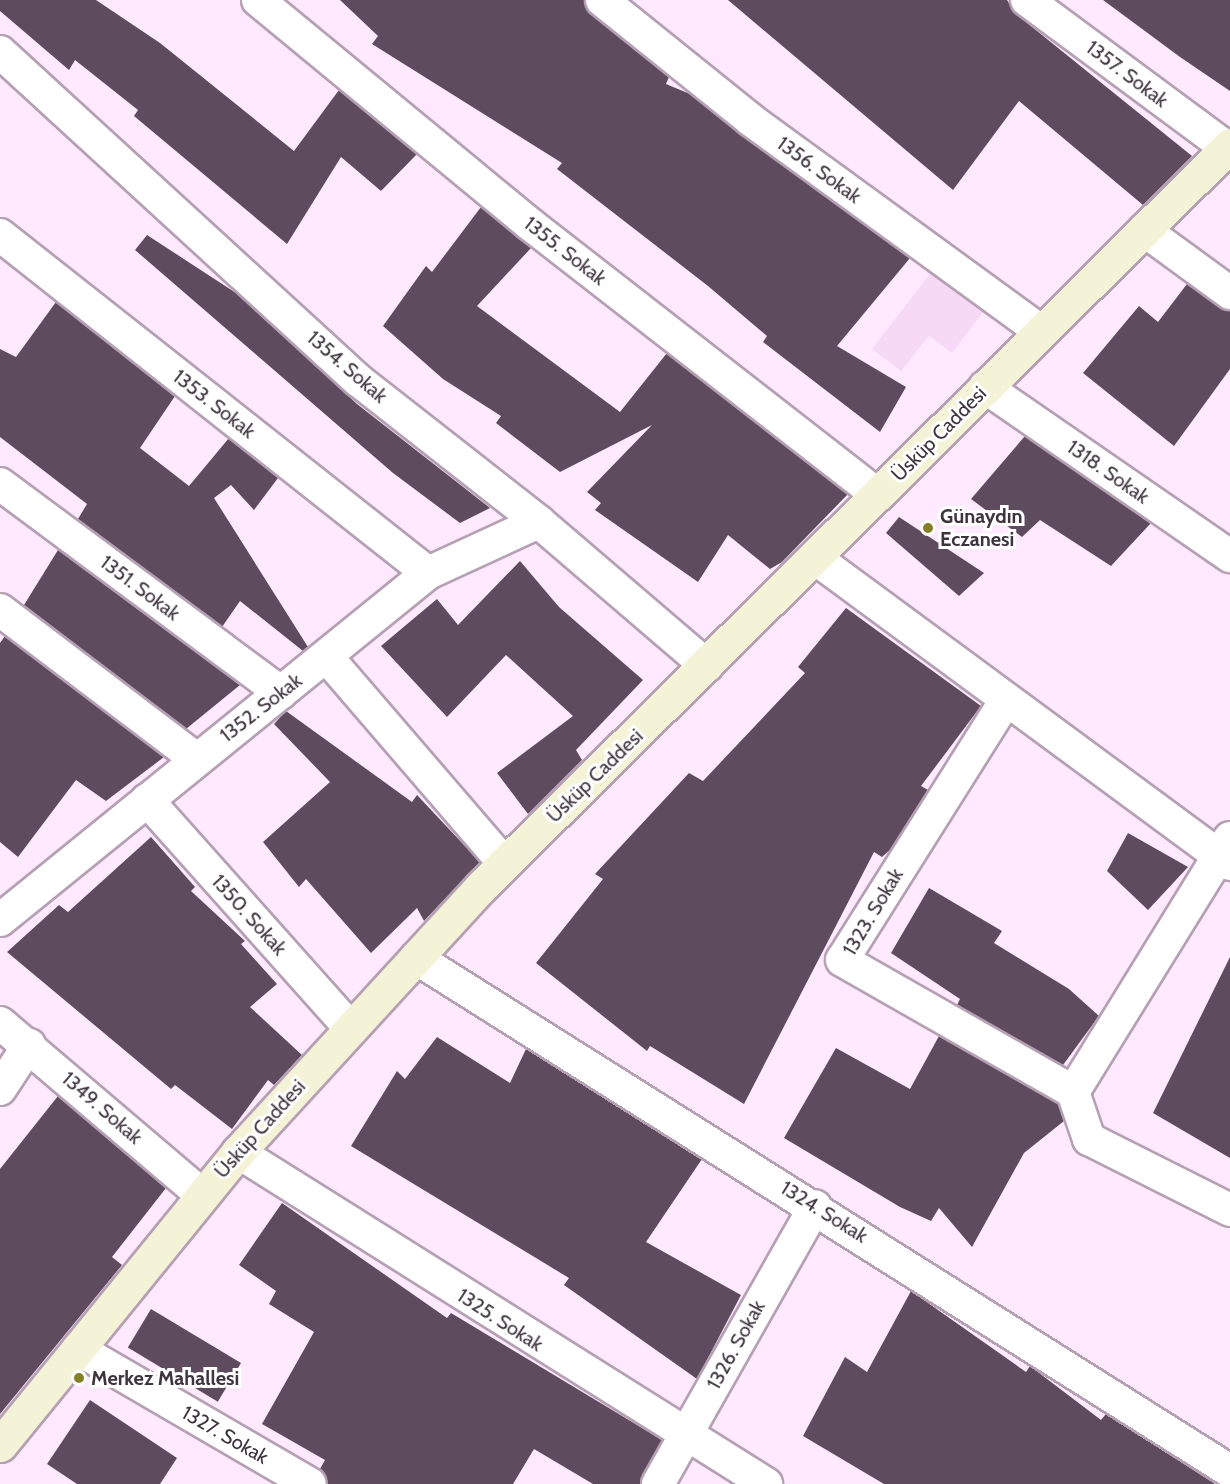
<!DOCTYPE html>
<meta charset="utf-8">
<style>
body{margin:0}
#map{position:relative;width:1230px;height:1484px;overflow:hidden;background:#ffe9fe;font-family:Cabin,sans-serif}
div>[style]{position:absolute}
[style*='--x']{left:calc(var(--x)*1px);top:calc(var(--y)*1px);width:calc(var(--w)*1px);rotate:calc(var(--a)*1deg)}
.built>*{inset:0;background:#f6daf5}
.building>*{inset:0;background:#5e4c5e;transform-origin:0 0}
.roads{filter:drop-shadow(2px 0 #b5a0b4) drop-shadow(-2px 0 #b5a0b4) drop-shadow(0 2px #b5a0b4) drop-shadow(0 -2px #b5a0b4)}
.street>*{height:32px;margin:-16px;padding:0 16px;transform-origin:16px;border-radius:16px;background:#fff}
.secondary>*{height:33px;margin:-16.5px;padding:0 16.5px;transform-origin:16.5px;border-radius:16.5px;background:#f4f2d7}
.dots>*{width:16px;height:16px;translate:-50% -50%;box-sizing:border-box;border:3px solid #fff;border-radius:50%}
span{translate:-50% -50%;white-space:nowrap;text-align:center;line-height:1.15;-webkit-text-stroke:6px #fff;paint-order:stroke}
.street-label{font-size:20px;color:#3d343c}
.poi-label{font-size:20px;color:#3d343c;font-weight:700}
.left{translate:0 -50%;text-align:left}
</style>
<div id="map">
<div class="built">
<i style="clip-path:polygon(935px 267px,987px 307px,952px 353px,929px 336px,901px 371px,872px 349px)"></i>
</div>
<div class="building">
<i style="clip-path:polygon(0 0,96px 0,160px 43px,294px 151px,339px 90px,417px 154px,381px 191px,341px 157px,287px 244px,134px 116px,138px 110px,75px 60px,69px 70px,0 11px)"></i>
<i style="clip-path:polygon(340px 0,584px 0,591px 14px,669px 77px,666px 84px,690px 94px,910px 258px,837px 346px,906px 387px,880px 432px,763px 342px,767px 336px,708px 286px,557px 169px,562px 163px,372px 44px,378px 36px)"></i>
<i style="clip-path:polygon(728px 0,1007px 0,1016px 14px,1192px 156px,1143px 205px,1019px 101px,953px 190px)"></i>
<i style="clip-path:polygon(1103px 0,1230px 0,1230px 91px,1180px 57px)"></i>
<i style="clip-path:polygon(481px 207px,531px 248px,477px 306px,620px 412px,667px 353px,848px 494px,782px 562px,770px 569px,728px 535px,698px 582px,595px 510px,601px 503px,587px 492px,652px 425px,560px 472px,496px 423px,501px 416px,443px 379px,383px 326px,426px 266px,432px 272px)"></i>
<i style="clip-path:polygon(147px 235px,236px 293px,357px 404px,490px 508px,460px 523px,393px 473px,135px 250px)"></i>
<i style="clip-path:polygon(1187px 284px,1230px 311px,1230px 369px,1174px 446px,1083px 373px,1139px 306px,1158px 322px)"></i>
<i style="clip-path:polygon(56px 302px,175px 396px,140px 448px,189px 486px,229px 438px,278px 478px,254px 510px,231px 485px,214px 498px,308px 647px,303px 651px,240px 601px,222px 627px,78px 519px,87px 504px,0 437px,0 349px,16px 357px)"></i>
<i style="clip-path:polygon(1025px 436px,1151px 523px,1111px 566px,1040px 520px,1022px 537px,971px 499px)"></i>
<i style="clip-path:polygon(899px 517px,984px 573px,959px 596px,886px 533px)"></i>
<i style="clip-path:polygon(58px 550px,240px 685px,186px 729px,24px 605px)"></i>
<i style="clip-path:polygon(520px 561px,559px 607px,643px 680px,576px 750px,582px 760px,528px 814px,497px 773px,573px 716px,506px 655px,447px 717px,381px 646px,437px 599px,458px 625px)"></i>
<i style="clip-path:polygon(846px 608px,981px 706px,921px 786px,928px 790px,891px 849px,882px 857px,874px 852px,744px 1104px,650px 1046px,647px 1051px,536px 963px,603px 879px,595px 874px,689px 773px,703px 781px,805px 673px,798px 667px)"></i>
<i style="clip-path:polygon(5px 636px,164px 757px,106px 801px,76px 780px,18px 857px,0 842px,0 643px)"></i>
<i style="clip-path:polygon(286px 711px,412px 802px,417px 795px,480px 862px,424px 921px,417px 908px,371px 953px,306px 879px,299px 887px,263px 842px,330px 782px,274px 724px)"></i>
<i style="clip-path:polygon(1128px 833px,1188px 867px,1148px 910px,1107px 871px)"></i>
<i style="clip-path:polygon(151px 837px,195px 887px,191px 891px,245px 941px,241px 944px,277px 984px,250px 1007px,302px 1055px,274px 1085px,268px 1080px,232px 1129px,175px 1085px,171px 1089px,7px 952px,59px 905px,68px 912px)"></i>
<i style="clip-path:polygon(929px 888px,1002px 931px,994px 943px,1069px 989px,1099px 1016px,1063px 1065px,957px 1005px,960px 999px,891px 953px)"></i>
<i style="clip-path:polygon(1230px 957px,1230px 1158px,1153px 1113px)"></i>
<i style="clip-path:polygon(939px 1036px,1058px 1104px,1064px 1121px,1024px 1153px,972px 1247px,939px 1208px,931px 1221px,900px 1207px,784px 1138px,836px 1048px,910px 1089px)"></i>
<i style="clip-path:polygon(437px 1037px,510px 1083px,526px 1049px,702px 1159px,646px 1242px,741px 1295px,697px 1379px,564px 1285px,569px 1278px,351px 1146px,397px 1071px,405px 1079px)"></i>
<i style="clip-path:polygon(58px 1096px,166px 1188px,112px 1257px,122px 1265px,0 1414px,0 1169px)"></i>
<i style="clip-path:polygon(282px 1203px,447px 1318px,451px 1313px,662px 1440px,640px 1484px,593px 1484px,534px 1449px,513px 1484px,328px 1484px,320px 1469px,325px 1460px,262px 1424px,314px 1332px,269px 1304px,276px 1291px,239px 1265px)"></i>
<i style="clip-path:polygon(911px 1291px,1026px 1372px,1030px 1366px,1101px 1420px,1106px 1414px,1215px 1484px,884px 1484px,803px 1436px,845px 1357px,867px 1372px)"></i>
<i style="left:151px;top:1309px;width:105px;height:45px;rotate:31deg"></i>
<i style="clip-path:polygon(90px 1400px,177px 1458px,160px 1484px,77px 1484px,47px 1464px)"></i>
</div>
<div class="roads">
<div class="street">
<i style="--x:258;--y:0;--w:354;--a:39.5"></i>
<i style="--x:531;--y:225;--w:440;--a:37.9"></i>
<i style="--x:602;--y:0;--w:191;--a:38.8"></i>
<i style="--x:751;--y:120;--w:360;--a:36.1"></i>
<i style="--x:1027;--y:0;--w:249;--a:36.5"></i>
<i style="--x:0;--y:52;--w:486;--a:42.5"></i>
<i style="--x:358;--y:380;--w:230;--a:38.1"></i>
<i style="--x:539;--y:522;--w:221;--a:40.6"></i>
<i style="--x:1144;--y:230;--w:107;--a:36.2"></i>
<i style="--x:0;--y:235;--w:545;--a:38.3"></i>
<i style="--x:985;--y:387;--w:298;--a:34.6"></i>
<i style="--x:0;--y:484;--w:350;--a:36.6"></i>
<i style="--x:815;--y:558;--w:516;--a:36.4"></i>
<i style="--x:0;--y:610;--w:246;--a:37.2"></i>
<i style="--x:326;--y:656;--w:274;--a:49.3"></i>
<i style="--x:1006;--y:700;--w:307;--a:122.2"></i>
<i style="--x:842;--y:960;--w:266;--a:29.7"></i>
<i style="--x:147;--y:800;--w:307;--a:48.3"></i>
<i style="--x:1230;--y:838;--w:299;--a:121.7"></i>
<i style="--x:1073;--y:1092;--w:50;--a:71.2"></i>
<i style="--x:1089;--y:1139;--w:158;--a:26.7"></i>
<i style="--x:0;--y:920;--w:551;--a:-39.03"></i>
<i style="--x:428;--y:573;--w:122;--a:-24.7"></i>
<i style="--x:416;--y:958;--w:962;--a:32.22"></i>
<i style="--x:0;--y:1023;--w:265;--a:40.4"></i>
<i style="--x:0;--y:1089;--w:53;--a:-56.6"></i>
<i style="--x:238;--y:1152;--w:624;--a:32.16"></i>
<i style="--x:78;--y:1349;--w:268;--a:30.2"></i>
<i style="--x:658;--y:1484;--w:319;--a:-60.5"></i>
</div>
<div class="secondary">
<i style="--x:0;--y:1445;--w:377;--a:-50.9"></i>
<i style="--x:238;--y:1152;--w:360;--a:-47.5"></i>
<i style="--x:481;--y:887;--w:1054;--a:-44.73"></i>
</div>
</div>
<div class="dots">
<i style="left:928px;top:528px;background:#867f26"></i>
<i style="left:79px;top:1378px;background:#867f26"></i>
</div>
<div class="street-label">
<span style="left:1127px;top:74px;rotate:37deg">1357. Sokak</span>
<span style="left:819px;top:170px;rotate:36deg">1356. Sokak</span>
<span style="left:565px;top:251px;rotate:38deg">1355. Sokak</span>
<span style="left:347px;top:367px;rotate:41deg">1354. Sokak</span>
<span style="left:214px;top:404px;rotate:38deg">1353. Sokak</span>
<span style="left:939px;top:434px;rotate:-45deg">Üsküp Caddesi</span>
<span style="left:1108px;top:472px;rotate:35deg">1318. Sokak</span>
<span style="left:140px;top:588px;rotate:37deg">1351. Sokak</span>
<span style="left:261px;top:708px;rotate:-38deg">1352. Sokak</span>
<span style="left:595px;top:776px;rotate:-44deg">Üsküp Caddesi</span>
<span style="left:873px;top:912px;rotate:-59deg">1323. Sokak</span>
<span style="left:249px;top:915px;rotate:48deg">1350. Sokak</span>
<span style="left:102px;top:1108px;rotate:41deg">1349. Sokak</span>
<span style="left:260px;top:1129px;rotate:-48deg">Üsküp Caddesi</span>
<span style="left:824px;top:1212px;rotate:32deg">1324. Sokak</span>
<span style="left:500px;top:1320px;rotate:33deg">1325. Sokak</span>
<span style="left:736px;top:1345px;rotate:-61deg">1326. Sokak</span>
<span style="left:225px;top:1435px;rotate:30deg">1327. Sokak</span>
</div>
<div class="poi-label">
<span class="left" style="left:940px;top:528px">Günaydın<br>Eczanesi</span>
<span class="left" style="left:91px;top:1378px">Merkez Mahallesi</span>
</div>
</div>
